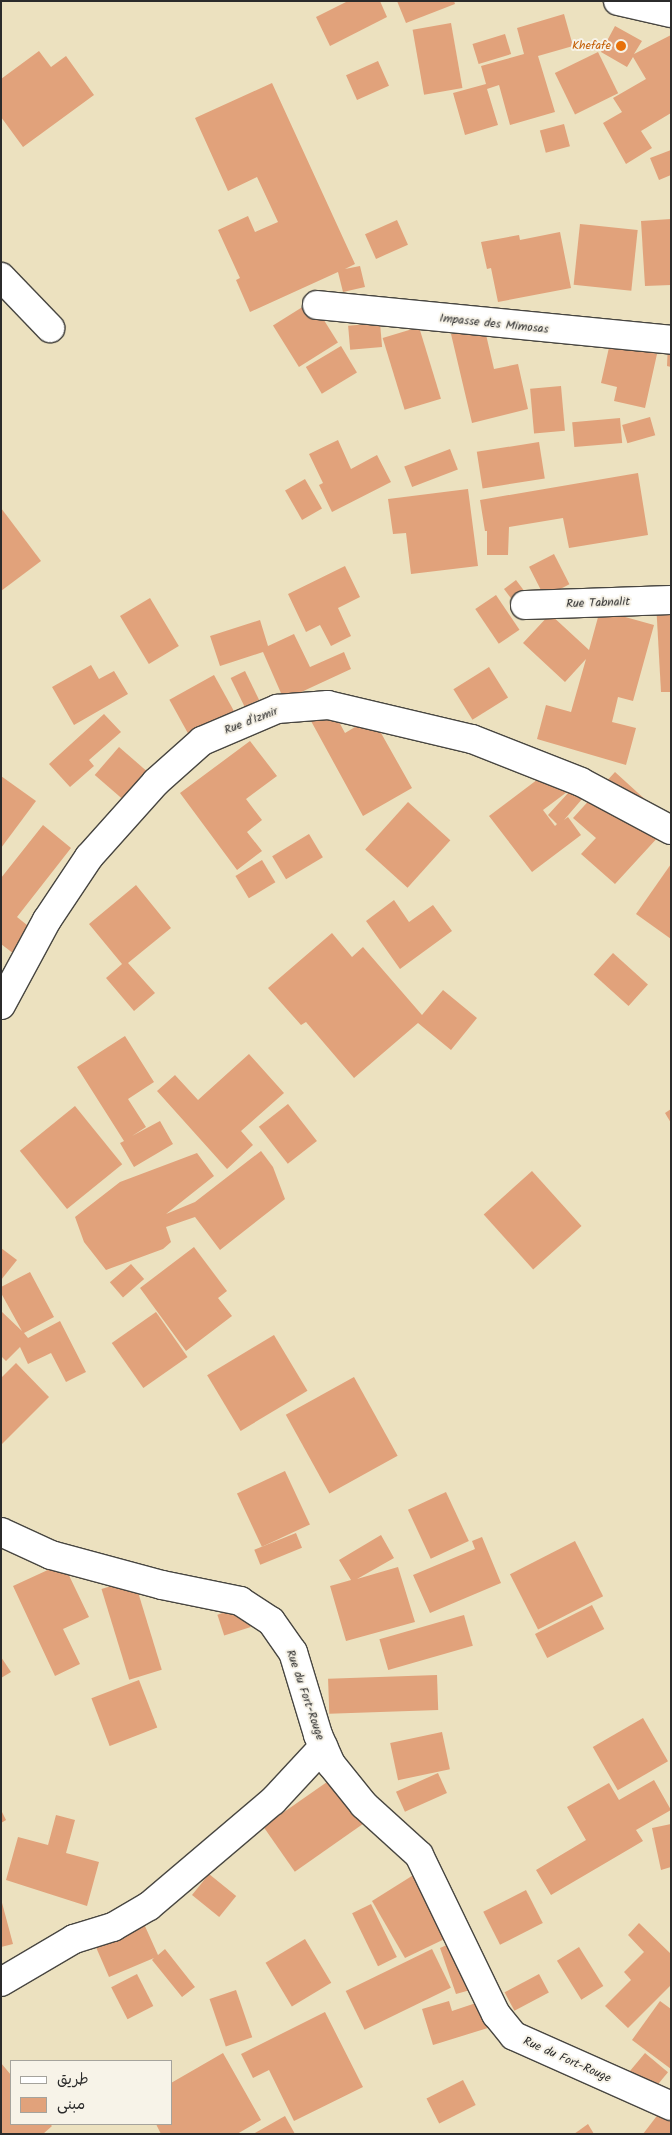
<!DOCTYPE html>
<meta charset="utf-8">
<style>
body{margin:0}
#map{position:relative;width:672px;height:2135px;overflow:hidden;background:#ece1bf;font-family:Kalam,"Playpen Sans Arabic",sans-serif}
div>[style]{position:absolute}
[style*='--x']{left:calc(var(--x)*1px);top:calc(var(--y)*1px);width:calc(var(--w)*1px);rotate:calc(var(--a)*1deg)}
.building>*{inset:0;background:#e1a27b;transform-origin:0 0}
.roads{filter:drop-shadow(1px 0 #484641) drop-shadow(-1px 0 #484641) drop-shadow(0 1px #484641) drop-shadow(0 -1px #484641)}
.minor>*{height:28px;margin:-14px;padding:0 14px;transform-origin:14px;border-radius:14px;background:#fff}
.tertiary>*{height:28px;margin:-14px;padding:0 14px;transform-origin:14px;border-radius:14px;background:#fff}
.dots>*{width:14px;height:14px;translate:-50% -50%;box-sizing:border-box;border:2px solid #f7f3e8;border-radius:50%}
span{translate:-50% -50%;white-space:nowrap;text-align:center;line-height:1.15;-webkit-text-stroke:4px #f7f3e8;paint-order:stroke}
.food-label{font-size:12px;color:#c56008}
.right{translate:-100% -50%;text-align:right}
.street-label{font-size:12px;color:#2b2b2b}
.frame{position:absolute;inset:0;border:2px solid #2b2b2b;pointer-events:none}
.legend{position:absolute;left:10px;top:2060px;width:162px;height:65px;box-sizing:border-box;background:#f7f3e8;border:1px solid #a5a39c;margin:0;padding:6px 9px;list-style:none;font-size:15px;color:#2b2b2b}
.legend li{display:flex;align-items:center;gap:10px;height:25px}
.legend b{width:25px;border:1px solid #a5a39c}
</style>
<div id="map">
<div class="building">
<i style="clip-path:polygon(348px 1px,380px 1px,387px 17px,330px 46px,316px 17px)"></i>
<i style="clip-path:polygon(397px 1px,454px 1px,455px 4px,406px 23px)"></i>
<i style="clip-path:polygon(564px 14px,573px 46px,538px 56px,555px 112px,510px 125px,499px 85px,487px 89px,498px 125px,465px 135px,453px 93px,486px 84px,481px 66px,524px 54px,517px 28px)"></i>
<i style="left:451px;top:23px;width:66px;height:39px;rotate:80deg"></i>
<i style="clip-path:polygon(615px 26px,642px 41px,634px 54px,671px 35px,671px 113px,641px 131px,652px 148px,626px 164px,603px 123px,622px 112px,613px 98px,646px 79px,633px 57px,627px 67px,601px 52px)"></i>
<i style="left:505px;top:34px;width:21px;height:34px;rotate:73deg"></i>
<i style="clip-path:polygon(39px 51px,51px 67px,66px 56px,94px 95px,23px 147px,1px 117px,1px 79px)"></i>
<i style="left:598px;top:52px;width:46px;height:48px;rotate:64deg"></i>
<i style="left:378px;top:61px;width:27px;height:35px;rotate:66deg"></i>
<i style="clip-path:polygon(272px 83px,355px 264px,345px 269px,360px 266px,365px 287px,343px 292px,338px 272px,250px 312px,236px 280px,240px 278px,218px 230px,248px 216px,255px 232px,278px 222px,257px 177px,228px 191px,195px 118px)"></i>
<i style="left:564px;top:124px;width:23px;height:25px;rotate:75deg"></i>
<i style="clip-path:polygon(671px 150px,671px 175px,659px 180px,650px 158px)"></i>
<i style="clip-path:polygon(671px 219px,671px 285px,645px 286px,641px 221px)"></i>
<i style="left:397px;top:220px;width:27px;height:35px;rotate:66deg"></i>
<i style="left:580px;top:224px;width:58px;height:61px;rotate:6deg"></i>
<i style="clip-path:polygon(560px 232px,571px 288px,498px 302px,491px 268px,487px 269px,481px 242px,519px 235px,520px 240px)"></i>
<i style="left:312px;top:301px;width:49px;height:46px;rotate:58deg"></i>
<i style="left:380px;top:323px;width:24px;height:32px;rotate:85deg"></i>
<i style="clip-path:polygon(484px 326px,494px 369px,518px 364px,528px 409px,472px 423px,451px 334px)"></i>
<i style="left:419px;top:327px;width:75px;height:38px;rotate:73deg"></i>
<i style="clip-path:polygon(610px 343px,657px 354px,645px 408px,614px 401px,617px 387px,601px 383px)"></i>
<i style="clip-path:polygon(668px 343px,671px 344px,671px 367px,667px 366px)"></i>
<i style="left:341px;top:346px;width:31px;height:41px;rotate:59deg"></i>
<i style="left:561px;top:386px;width:45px;height:31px;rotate:85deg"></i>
<i style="left:650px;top:417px;width:19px;height:29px;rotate:74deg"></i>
<i style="left:620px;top:418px;width:25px;height:48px;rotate:85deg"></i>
<i style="clip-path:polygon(338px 440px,351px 469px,377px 455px,391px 482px,332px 512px,319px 485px,323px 483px,309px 454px)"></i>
<i style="left:539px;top:442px;width:37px;height:63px;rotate:81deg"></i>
<i style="left:450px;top:449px;width:22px;height:49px;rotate:69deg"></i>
<i style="clip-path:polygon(638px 473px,648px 535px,569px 548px,563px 518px,509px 527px,508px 555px,487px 555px,487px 531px,485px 531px,480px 500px)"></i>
<i style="left:305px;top:479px;width:34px;height:23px;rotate:60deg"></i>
<i style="clip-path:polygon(468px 489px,478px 566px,411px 574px,406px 533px,393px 534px,388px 499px)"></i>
<i style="clip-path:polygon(1px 508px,41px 561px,1px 591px)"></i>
<i style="left:554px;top:554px;width:34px;height:28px;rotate:63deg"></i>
<i style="clip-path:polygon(345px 566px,360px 597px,338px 608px,351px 636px,331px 646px,320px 625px,306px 632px,288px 594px)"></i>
<i style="left:516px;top:580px;width:35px;height:15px;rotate:53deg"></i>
<i style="left:496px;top:595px;width:42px;height:25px;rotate:56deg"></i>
<i style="left:150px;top:598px;width:56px;height:35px;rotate:59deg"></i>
<i style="clip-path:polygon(656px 602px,671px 602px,671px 692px,661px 692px)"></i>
<i style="clip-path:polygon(600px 610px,654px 625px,633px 701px,618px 697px,612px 722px,636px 728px,626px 765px,537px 739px,546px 705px,571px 712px,586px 659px,565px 682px,523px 643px,550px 614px,589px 650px)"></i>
<i style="clip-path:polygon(260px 620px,268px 646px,294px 634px,310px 667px,344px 652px,351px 669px,284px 700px,263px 652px,220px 666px,210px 636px)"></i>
<i style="clip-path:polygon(91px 665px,99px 679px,114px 671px,128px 694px,74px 725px,52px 687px)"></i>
<i style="left:489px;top:667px;width:36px;height:42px;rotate:58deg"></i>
<i style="left:245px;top:671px;width:32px;height:16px;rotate:64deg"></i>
<i style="left:214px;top:675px;width:46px;height:51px;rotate:61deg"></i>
<i style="clip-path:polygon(332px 709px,345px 733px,372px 717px,412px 788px,363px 816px,311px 721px)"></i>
<i style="clip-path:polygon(104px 714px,121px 732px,89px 760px,94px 766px,70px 787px,49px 764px)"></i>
<i style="clip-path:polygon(250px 741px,277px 776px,246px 799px,262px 820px,247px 832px,262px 851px,237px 870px,180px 793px)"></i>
<i style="left:119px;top:747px;width:41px;height:37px;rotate:41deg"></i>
<i style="clip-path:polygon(558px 764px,575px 786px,543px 810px,555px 826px,557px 824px,548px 815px,579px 781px,589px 791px,564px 820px,568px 817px,581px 835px,532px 872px,489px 816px)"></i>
<i style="clip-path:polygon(615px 772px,671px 823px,615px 884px,581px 854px,596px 838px,573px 818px)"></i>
<i style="clip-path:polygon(1px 776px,36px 801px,1px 848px)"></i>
<i style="left:408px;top:802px;width:57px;height:64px;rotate:42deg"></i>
<i style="clip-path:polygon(43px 825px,71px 848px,17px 917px,37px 933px,18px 957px,1px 944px,1px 878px)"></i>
<i style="left:309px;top:834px;width:27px;height:43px;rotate:59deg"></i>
<i style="left:262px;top:860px;width:26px;height:31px;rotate:59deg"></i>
<i style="clip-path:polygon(671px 864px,671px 939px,636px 914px)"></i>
<i style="clip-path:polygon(136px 885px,171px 928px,128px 963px,155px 993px,134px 1011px,106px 978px,122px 964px,89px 924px)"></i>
<i style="clip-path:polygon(394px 900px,409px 922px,433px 905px,452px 931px,400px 969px,366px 921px)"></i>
<i style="clip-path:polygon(332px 933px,352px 957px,363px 947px,422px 1015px,443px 990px,477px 1018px,451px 1050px,418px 1023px,354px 1078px,306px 1022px,301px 1025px,268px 988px)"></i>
<i style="left:613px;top:953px;width:47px;height:29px;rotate:42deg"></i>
<i style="clip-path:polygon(125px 1036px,154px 1082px,128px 1099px,146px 1127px,132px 1136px,160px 1121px,173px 1144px,134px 1167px,120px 1143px,124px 1141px,77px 1067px)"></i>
<i style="clip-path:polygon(249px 1054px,284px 1093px,241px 1131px,253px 1145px,227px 1169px,157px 1091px,175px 1075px,198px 1100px)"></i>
<i style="left:288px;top:1104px;width:47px;height:37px;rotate:52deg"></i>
<i style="left:75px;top:1106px;width:75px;height:71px;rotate:51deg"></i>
<i style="clip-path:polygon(671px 1109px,671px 1123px,665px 1113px)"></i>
<i style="clip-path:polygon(261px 1151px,273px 1167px,285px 1199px,220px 1250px,195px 1217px,166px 1227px,171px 1242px,163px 1249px,106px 1270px,84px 1242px,75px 1217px,120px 1182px,197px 1153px,214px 1176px,166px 1214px,195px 1202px)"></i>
<i style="left:532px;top:1171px;width:74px;height:65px;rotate:48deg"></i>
<i style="clip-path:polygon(194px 1247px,227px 1291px,218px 1298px,232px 1316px,186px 1351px,140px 1288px)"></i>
<i style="clip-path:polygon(1px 1248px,17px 1260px,1px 1280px)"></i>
<i style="left:131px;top:1264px;width:20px;height:28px;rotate:49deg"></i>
<i style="clip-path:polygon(30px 1272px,54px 1317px,24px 1333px,28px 1338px,60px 1321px,86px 1372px,66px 1382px,51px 1353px,28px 1364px,20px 1347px,6px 1361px,1px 1356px,1px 1311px,22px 1331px,1px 1293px,1px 1287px)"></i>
<i style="left:156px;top:1312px;width:55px;height:54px;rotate:55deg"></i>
<i style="left:274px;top:1335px;width:65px;height:78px;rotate:59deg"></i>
<i style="clip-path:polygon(16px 1363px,49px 1397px,1px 1445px,1px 1378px)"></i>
<i style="left:354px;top:1377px;width:90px;height:78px;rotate:61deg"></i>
<i style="left:285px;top:1471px;width:59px;height:53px;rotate:65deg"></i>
<i style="left:446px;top:1492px;width:54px;height:42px;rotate:65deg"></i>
<i style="left:296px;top:1533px;width:16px;height:45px;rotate:68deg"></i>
<i style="clip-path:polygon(381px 1535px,394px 1558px,357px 1579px,398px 1567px,415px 1622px,346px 1641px,330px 1586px,351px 1580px,339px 1560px)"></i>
<i style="clip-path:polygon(482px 1537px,501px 1583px,430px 1613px,413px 1575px,475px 1549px,472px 1541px)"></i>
<i style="left:575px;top:1541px;width:62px;height:73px;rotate:63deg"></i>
<i style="clip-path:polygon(63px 1563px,89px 1617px,63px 1629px,80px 1664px,55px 1676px,13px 1586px)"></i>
<i style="left:134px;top:1579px;width:95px;height:34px;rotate:73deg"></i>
<i style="left:592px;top:1605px;width:27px;height:64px;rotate:63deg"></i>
<i style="left:244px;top:1606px;width:22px;height:28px;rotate:72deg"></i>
<i style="left:464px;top:1615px;width:32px;height:88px;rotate:74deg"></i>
<i style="clip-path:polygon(1px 1657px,11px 1672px,1px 1678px)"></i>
<i style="left:437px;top:1675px;width:35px;height:109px;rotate:88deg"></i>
<i style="left:139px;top:1680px;width:51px;height:51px;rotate:69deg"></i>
<i style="left:643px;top:1718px;width:50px;height:58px;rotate:60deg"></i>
<i style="left:442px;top:1732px;width:38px;height:53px;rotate:78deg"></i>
<i style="left:438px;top:1773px;width:22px;height:46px;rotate:66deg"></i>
<i style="left:337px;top:1775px;width:55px;height:90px;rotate:55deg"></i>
<i style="clip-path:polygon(654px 1780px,671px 1810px,636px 1830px,643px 1841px,551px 1895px,536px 1870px,586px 1840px,567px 1807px,609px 1783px,619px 1800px)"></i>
<i style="clip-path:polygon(1px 1810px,6px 1820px,1px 1823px)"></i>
<i style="clip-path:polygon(56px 1815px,75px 1820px,66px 1853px,99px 1862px,87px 1906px,6px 1880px,18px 1837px,48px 1845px)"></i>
<i style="clip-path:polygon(671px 1824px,671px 1867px,661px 1870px,652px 1828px)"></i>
<i style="clip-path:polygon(423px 1869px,455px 1934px,405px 1958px,372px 1901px)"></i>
<i style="left:209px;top:1874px;width:35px;height:27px;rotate:39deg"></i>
<i style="left:526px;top:1890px;width:37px;height:48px;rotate:63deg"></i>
<i style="clip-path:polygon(1px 1899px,13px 1944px,1px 1947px)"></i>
<i style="left:371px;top:1904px;width:59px;height:21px;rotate:64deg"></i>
<i style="clip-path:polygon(639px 1923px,671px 1954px,671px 1985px,628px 2028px,605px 2006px,631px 1980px,624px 1972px,644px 1952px,628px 1935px)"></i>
<i style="clip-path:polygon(144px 1924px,158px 1955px,165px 1949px,195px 1987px,182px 1997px,152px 1960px,154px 1958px,109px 1977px,95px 1945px)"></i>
<i style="left:305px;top:1939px;width:51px;height:46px;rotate:59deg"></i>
<i style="clip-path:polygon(458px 1940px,481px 1987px,456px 1994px,440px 1948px)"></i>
<i style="left:579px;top:1947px;width:46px;height:26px;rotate:58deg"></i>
<i style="left:432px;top:1949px;width:43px;height:96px;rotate:64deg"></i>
<i style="left:137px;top:1974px;width:36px;height:29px;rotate:63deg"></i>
<i style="left:539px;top:1974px;width:21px;height:39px;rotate:62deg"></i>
<i style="left:236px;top:1990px;width:50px;height:28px;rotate:71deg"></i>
<i style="clip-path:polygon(449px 2001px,452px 2011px,482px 2001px,491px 2027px,433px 2045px,422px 2009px)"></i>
<i style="clip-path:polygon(660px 2001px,671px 2009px,671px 2069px,632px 2040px)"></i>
<i style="clip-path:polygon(325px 2012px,363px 2087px,294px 2121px,269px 2070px,253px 2078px,241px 2054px)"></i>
<i style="clip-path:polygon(223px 2053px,261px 2120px,237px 2134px,161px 2134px,156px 2124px,171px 2124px,171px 2083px)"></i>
<i style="left:645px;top:2053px;width:30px;height:27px;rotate:40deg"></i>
<i style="clip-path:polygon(1px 2063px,11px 2075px,11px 2124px,50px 2124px,52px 2126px,43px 2134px,1px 2134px)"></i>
<i style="left:463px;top:2080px;width:28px;height:41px;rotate:63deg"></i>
<i style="clip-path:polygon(666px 2104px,671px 2108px,671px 2134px,643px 2134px)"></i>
<i style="clip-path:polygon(285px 2116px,295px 2134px,253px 2134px)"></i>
<i style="clip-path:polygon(588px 2124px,594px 2134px,574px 2134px)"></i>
</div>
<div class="roads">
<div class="minor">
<i style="--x:1;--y:277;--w:71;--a:46.1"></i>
<i style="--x:317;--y:305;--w:356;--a:5.6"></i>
<i style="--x:525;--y:605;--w:146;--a:-2"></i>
<i style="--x:1;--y:1005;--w:97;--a:-61.6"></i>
<i style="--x:47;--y:920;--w:76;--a:-56.3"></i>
<i style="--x:89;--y:857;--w:101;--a:-48.2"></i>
<i style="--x:156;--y:782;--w:62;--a:-41.7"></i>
<i style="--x:202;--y:741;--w:82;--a:-23.1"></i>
<i style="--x:277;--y:709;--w:51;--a:-4.5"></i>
<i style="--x:328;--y:705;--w:148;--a:13.3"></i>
<i style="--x:472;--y:739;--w:117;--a:21.5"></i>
<i style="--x:581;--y:782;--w:102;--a:28.1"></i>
<i style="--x:1;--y:1532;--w:55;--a:24.7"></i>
<i style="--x:51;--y:1555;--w:115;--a:15.1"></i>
<i style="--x:162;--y:1585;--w:80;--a:11.6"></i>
<i style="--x:240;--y:1601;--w:37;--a:33"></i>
<i style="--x:271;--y:1621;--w:38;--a:55"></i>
<i style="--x:293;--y:1652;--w:87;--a:73.2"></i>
<i style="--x:318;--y:1735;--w:32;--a:66"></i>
<i style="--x:331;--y:1764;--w:53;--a:51.2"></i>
<i style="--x:364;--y:1805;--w:74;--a:42.3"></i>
<i style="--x:419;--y:1855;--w:177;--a:64.2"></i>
<i style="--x:496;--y:2014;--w:28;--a:51"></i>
<i style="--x:514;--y:2036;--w:172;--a:24"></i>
<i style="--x:1;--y:1982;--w:85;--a:-30.5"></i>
<i style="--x:74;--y:1939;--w:41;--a:-17.1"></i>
<i style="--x:113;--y:1927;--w:42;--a:-30.3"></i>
<i style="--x:149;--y:1906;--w:162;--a:-40.3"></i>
<i style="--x:273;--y:1801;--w:74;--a:-47.2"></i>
</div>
<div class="tertiary">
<i style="--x:618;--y:1;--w:54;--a:12.8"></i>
</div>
</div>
<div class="dots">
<i style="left:621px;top:46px;background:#e8710a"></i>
</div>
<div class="food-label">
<span class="right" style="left:611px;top:46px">Khefafe</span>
</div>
<div class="street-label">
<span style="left:494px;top:324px;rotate:6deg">Impasse des Mimosas</span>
<span style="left:598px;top:603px;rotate:-2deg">Rue Tabnalit</span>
<span style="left:251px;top:721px;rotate:-21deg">Rue d'Izmir</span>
<span style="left:305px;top:1695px;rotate:71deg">Rue du Fort-Rouge</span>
<span style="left:567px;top:2060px;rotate:24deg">Rue du Fort-Rouge</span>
</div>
<div class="frame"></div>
<ul class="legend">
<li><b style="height:6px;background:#fff"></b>طريق</li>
<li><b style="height:14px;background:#e1a27b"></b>مبنى</li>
</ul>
</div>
